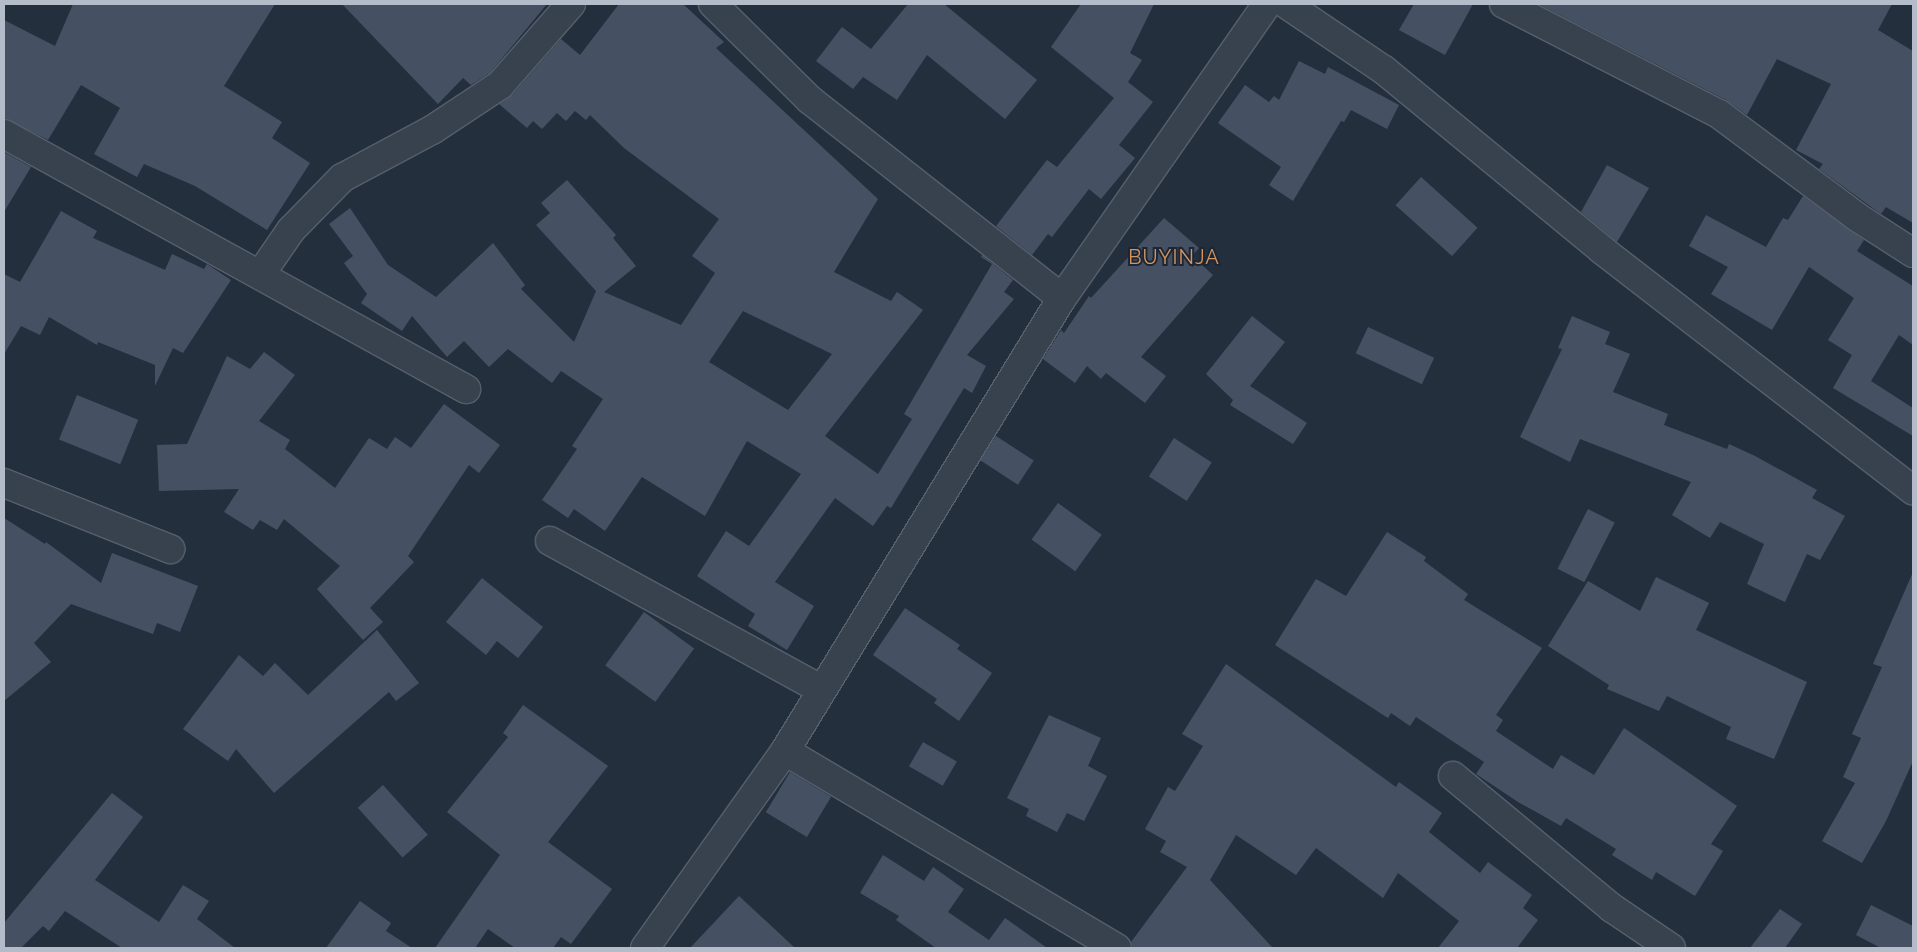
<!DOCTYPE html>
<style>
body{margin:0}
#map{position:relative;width:1917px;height:952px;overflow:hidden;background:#242f3e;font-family:Raleway,sans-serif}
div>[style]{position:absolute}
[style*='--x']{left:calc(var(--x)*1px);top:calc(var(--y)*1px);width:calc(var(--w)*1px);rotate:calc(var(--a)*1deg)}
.building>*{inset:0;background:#455162;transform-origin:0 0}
.roads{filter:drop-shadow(1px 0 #565f6c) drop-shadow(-1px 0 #565f6c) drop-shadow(0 1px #565f6c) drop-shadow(0 -1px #565f6c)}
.minor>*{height:28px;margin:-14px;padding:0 14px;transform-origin:14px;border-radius:14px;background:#38414e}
span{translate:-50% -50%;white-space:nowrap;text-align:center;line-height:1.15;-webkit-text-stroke:4px #1d2633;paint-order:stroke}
.quarter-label{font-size:20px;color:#d59563;letter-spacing:1px}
.frame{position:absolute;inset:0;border:5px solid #b4bcc9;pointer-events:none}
</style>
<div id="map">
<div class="building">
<i style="clip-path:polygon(73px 4px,275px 4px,224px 86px,282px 122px,272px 138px,310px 163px,267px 230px,195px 186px,144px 164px,137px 177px,94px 154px,120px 108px,81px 85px,48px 140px,4px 118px,4px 20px,55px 46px)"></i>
<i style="clip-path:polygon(342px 4px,547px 4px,490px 73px,471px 85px,463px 78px,438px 104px)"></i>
<i style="clip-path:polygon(evenodd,619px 4px,683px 4px,724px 42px,716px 48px,878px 199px,834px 272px,891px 301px,897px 292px,923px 310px,825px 436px,878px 474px,912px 419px,904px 414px,992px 264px,981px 257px,982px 255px,1013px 280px,1004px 292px,1014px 299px,967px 355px,986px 366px,972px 393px,964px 388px,891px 508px,887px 506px,873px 526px,835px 498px,775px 582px,814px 606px,787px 650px,748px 626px,755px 614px,697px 576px,726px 531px,749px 546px,801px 474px,747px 441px,705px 516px,642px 477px,605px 531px,574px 509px,568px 518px,542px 500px,577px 449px,572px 446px,603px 399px,561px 371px,552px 383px,508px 349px,489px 367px,464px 341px,447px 357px,412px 316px,402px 331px,361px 303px,367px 294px,344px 263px,353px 256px,329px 224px,350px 208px,388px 265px,436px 297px,493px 243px,525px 285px,521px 289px,574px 342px,596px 291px,536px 225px,550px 213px,541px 203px,567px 180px,616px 235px,613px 238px,636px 266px,604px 292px,681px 325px,715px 273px,692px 256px,719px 219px,624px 148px,590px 115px,586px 120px,575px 111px,566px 121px,557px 113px,542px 129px,533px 121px,527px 128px,499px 104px,512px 95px,561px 39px,580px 55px,619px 4px,743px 311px,832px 354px,788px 410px,709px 362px,743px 311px)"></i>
<i style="clip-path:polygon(908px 4px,944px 4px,1037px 80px,1005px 119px,927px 55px,897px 100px,863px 77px,853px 89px,816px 61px,842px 27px,871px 49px)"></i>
<i style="clip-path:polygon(1081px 4px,1154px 4px,1130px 53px,1142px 60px,1128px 82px,1153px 102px,1119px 145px,1135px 158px,1101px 199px,1089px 189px,1052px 237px,1048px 234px,1032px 255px,996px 226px,1047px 160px,1057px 167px,1114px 98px,1051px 47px)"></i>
<i style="clip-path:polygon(1414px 4px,1473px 4px,1445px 55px,1399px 30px)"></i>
<i style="clip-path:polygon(1538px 4px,1892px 4px,1878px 30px,1913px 51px,1913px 223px,1886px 207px,1881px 214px,1819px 169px,1823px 164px,1796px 150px,1831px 84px,1777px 59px,1747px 115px,1726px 100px)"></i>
<i style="clip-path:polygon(1299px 61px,1325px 74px,1328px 67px,1399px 105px,1387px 129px,1351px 110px,1344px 122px,1341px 121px,1293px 201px,1269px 185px,1281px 167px,1218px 123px,1245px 85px,1269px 102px,1274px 96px,1279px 100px)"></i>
<i style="clip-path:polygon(4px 152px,31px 167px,4px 212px)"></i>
<i style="clip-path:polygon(1607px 165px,1649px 188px,1617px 242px,1581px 212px)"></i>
<i style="left:1421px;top:177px;width:76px;height:38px;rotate:42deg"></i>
<i style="clip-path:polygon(1803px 196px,1864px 240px,1857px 251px,1913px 286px,1913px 345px,1899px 335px,1871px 381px,1913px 408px,1913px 436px,1833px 388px,1852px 355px,1828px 340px,1854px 298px,1809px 267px,1772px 330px,1711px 294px,1728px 267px,1689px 246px,1706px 215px,1766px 247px,1783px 218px,1788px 220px)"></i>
<i style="clip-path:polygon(61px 211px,97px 231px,93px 238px,165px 270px,172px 254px,204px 269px,207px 264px,231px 280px,183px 353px,173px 348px,155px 386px,155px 365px,98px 342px,97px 345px,49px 317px,40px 335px,21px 326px,4px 354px,4px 274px,20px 282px)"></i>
<i style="clip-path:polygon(1164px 218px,1199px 248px,1192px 256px,1213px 275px,1141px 357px,1166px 376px,1145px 403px,1106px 373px,1101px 379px,1087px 366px,1075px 383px,1043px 359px,1061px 330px,1064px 333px,1089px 296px,1091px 298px)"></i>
<i style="clip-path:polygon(1252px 316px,1285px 342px,1250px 386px,1307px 423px,1293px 444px,1230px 405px,1233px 400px,1206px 374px)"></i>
<i style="clip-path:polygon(1572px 316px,1610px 332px,1605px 344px,1630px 354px,1613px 392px,1668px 414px,1664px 425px,1727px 449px,1729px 444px,1755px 456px,1817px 490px,1812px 498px,1845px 516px,1820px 560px,1807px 554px,1785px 602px,1747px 584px,1764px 544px,1720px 522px,1710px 538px,1672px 515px,1691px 482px,1580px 439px,1570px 462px,1520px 437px,1562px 349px,1558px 348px)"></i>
<i style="left:1368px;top:327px;width:73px;height:29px;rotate:25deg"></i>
<i style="clip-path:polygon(264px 352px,295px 375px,259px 421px,290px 440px,285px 449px,335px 488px,369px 438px,387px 449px,395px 437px,411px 448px,444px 404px,500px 445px,479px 473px,469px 465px,408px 556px,414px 562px,370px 608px,383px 622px,363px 640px,317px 589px,340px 566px,284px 519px,277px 530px,260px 520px,253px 530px,224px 512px,239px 489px,159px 491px,157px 445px,187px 444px,227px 356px,250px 369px)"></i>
<i style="left:77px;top:395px;width:66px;height:48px;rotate:22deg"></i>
<i style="left:996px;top:436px;width:45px;height:29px;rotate:33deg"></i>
<i style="left:1174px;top:438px;width:45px;height:46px;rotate:33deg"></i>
<i style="left:1058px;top:503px;width:54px;height:45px;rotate:36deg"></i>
<i style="left:1588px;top:509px;width:30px;height:67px;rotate:27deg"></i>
<i style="clip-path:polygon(4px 518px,45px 544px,46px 542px,101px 583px,112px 553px,198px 586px,180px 632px,157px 623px,153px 634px,71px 604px,34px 643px,51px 662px,4px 701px)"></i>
<i style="clip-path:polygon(1387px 532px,1426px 557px,1424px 561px,1468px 594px,1464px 600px,1542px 648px,1496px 715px,1503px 720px,1496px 731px,1553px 769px,1561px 755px,1594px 775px,1624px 728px,1737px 806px,1711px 844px,1723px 851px,1695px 896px,1656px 872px,1652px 880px,1612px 855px,1616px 849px,1566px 818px,1561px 826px,1518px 802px,1476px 774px,1484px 762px,1416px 717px,1410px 726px,1391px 713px,1388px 718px,1275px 645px,1316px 579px,1346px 596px)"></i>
<i style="clip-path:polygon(1913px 572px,1913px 761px,1886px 821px,1862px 863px,1822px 841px,1855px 783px,1843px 777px,1861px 738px,1852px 734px,1882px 667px,1873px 664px)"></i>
<i style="clip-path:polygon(1656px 577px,1709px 603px,1696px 630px,1807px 682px,1774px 759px,1726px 739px,1731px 727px,1667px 696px,1659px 711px,1607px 689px,1609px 685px,1548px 646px,1588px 581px,1640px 611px)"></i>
<i style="clip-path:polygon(482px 578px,543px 627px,518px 658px,497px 641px,486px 655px,446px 622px)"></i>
<i style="clip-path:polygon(905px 608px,960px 645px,957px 649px,992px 673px,959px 721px,934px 703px,937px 699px,873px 655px)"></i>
<i style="left:644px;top:612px;width:62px;height:66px;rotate:36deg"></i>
<i style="clip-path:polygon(377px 630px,419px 683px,396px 701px,389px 692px,274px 793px,236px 749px,228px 761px,183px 729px,239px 655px,263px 676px,275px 663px,308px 695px)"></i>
<i style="clip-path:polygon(1226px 664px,1396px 787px,1399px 782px,1442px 813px,1429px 832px,1480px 873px,1488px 862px,1532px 895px,1523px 908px,1538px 920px,1517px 948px,1438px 948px,1459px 921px,1398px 873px,1383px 898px,1316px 848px,1296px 875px,1236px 835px,1210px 880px,1273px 948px,1133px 948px,1131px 942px,1187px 867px,1160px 852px,1166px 841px,1145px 829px,1168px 787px,1175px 791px,1203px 746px,1182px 734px)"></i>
<i style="clip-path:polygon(523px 705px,608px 766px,548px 842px,612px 889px,571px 944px,561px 937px,553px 948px,515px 948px,488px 929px,475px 948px,435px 948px,500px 855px,447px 812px,508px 737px,503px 733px)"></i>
<i style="clip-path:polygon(1049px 715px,1101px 738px,1088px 766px,1107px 776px,1084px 821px,1067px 813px,1057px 832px,1026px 816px,1029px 809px,1007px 798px)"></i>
<i style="left:923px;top:742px;width:39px;height:28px;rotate:30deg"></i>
<i style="left:790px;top:772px;width:48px;height:47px;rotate:31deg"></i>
<i style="left:383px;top:785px;width:67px;height:34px;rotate:48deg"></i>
<i style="clip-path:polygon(112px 793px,143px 817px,95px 880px,159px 922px,183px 885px,209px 901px,197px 919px,235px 948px,122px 948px,65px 911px,49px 931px,43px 926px,21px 948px,4px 948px,4px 923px)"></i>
<i style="clip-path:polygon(883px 855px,924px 881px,933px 867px,964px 889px,948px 912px,989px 940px,1005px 918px,1047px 948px,936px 948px,896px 920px,899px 916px,860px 893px)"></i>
<i style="clip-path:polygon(739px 896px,795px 948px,690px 948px)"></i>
<i style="clip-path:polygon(360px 901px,391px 923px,386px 931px,412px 948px,326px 948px)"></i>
<i style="clip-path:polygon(1871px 905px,1913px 926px,1913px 948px,1881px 948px,1856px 935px)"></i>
<i style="clip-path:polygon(1780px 909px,1802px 924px,1785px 948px,1750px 948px)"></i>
</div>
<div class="roads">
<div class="minor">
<i style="--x:713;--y:4;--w:136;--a:44.7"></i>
<i style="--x:810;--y:100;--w:320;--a:38.2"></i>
<i style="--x:1286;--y:4;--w:118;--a:34"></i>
<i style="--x:1384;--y:70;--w:283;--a:39.5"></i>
<i style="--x:1602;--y:250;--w:393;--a:37.7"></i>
<i style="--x:1504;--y:4;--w:242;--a:27.1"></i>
<i style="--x:1719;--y:114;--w:172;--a:36.7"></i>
<i style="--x:1857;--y:217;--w:67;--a:32.7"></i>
<i style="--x:4;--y:134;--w:528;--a:28.9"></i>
<i style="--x:260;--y:275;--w:55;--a:-55.4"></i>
<i style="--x:291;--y:230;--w:73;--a:-45.6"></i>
<i style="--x:342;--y:178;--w:102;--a:-28.1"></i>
<i style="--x:432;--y:130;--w:82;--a:-33.5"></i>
<i style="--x:500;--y:85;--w:108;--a:-48.8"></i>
<i style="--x:4;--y:483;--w:179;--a:21.7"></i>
<i style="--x:550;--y:541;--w:308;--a:28.7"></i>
<i style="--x:785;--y:751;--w:386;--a:30.7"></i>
<i style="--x:1453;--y:776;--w:207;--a:39.7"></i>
<i style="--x:1612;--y:908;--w:71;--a:34.1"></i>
<i style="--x:645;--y:948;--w:242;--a:-54.6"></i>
<i style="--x:785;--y:751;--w:531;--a:-58.56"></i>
<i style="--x:1062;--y:298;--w:358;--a:-55.1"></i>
</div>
</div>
<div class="quarter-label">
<span style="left:1174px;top:257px">BUYINJA</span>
</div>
<div class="frame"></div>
</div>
